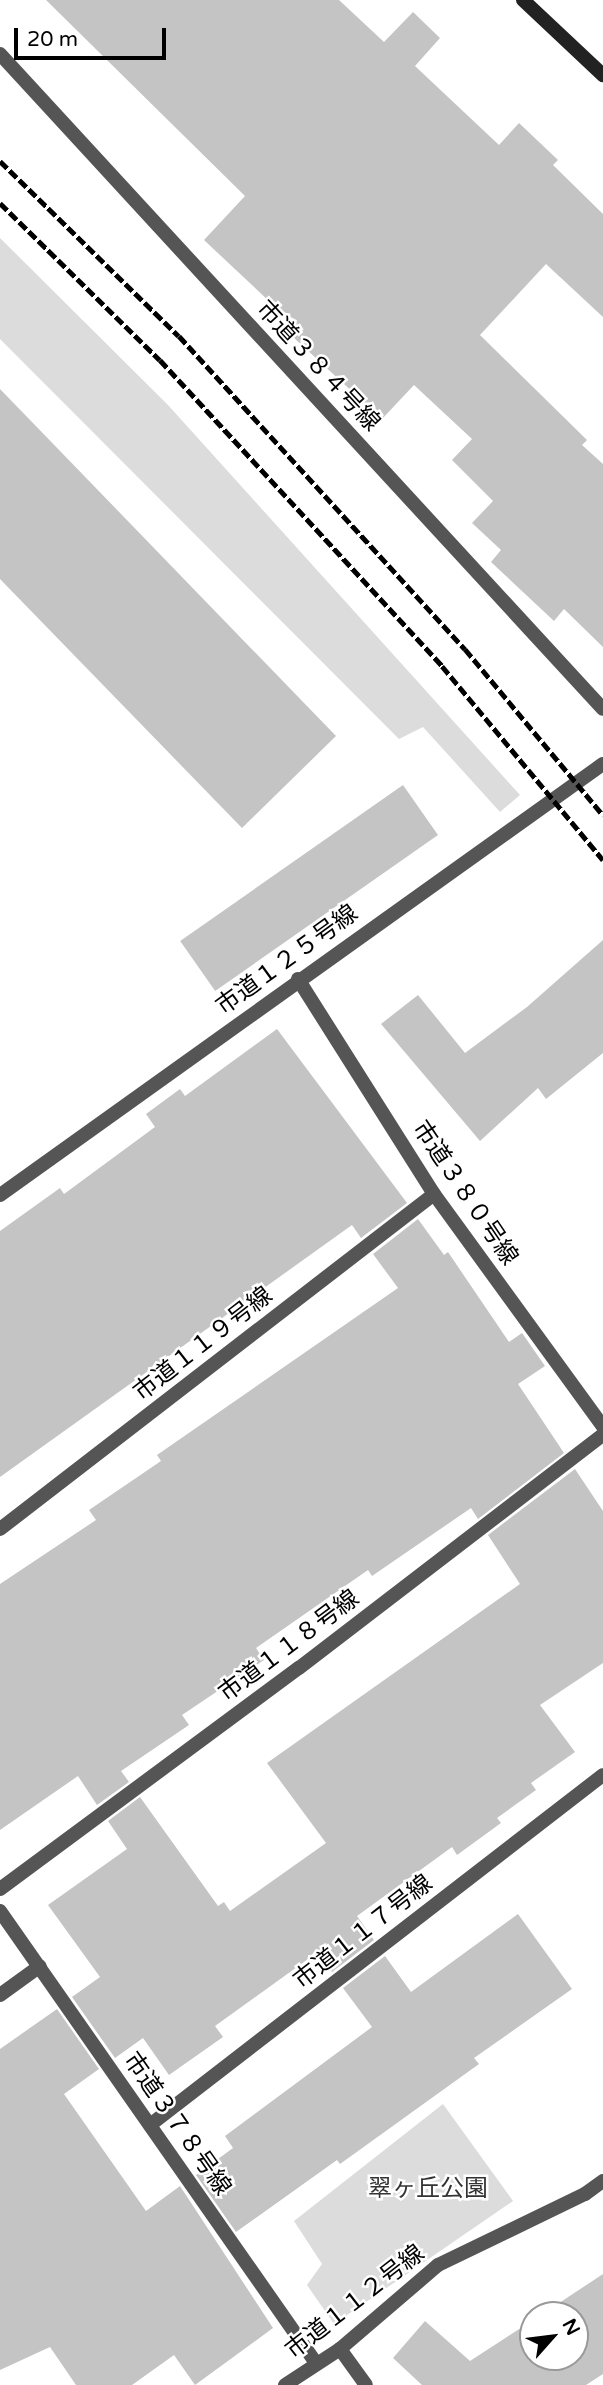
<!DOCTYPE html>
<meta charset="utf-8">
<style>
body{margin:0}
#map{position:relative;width:603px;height:2385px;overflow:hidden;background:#fff;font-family:"Varela Round","Noto Sans JP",sans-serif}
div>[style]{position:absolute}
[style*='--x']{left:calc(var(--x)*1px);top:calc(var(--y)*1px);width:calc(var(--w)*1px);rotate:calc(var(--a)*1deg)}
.green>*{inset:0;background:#dcdcdc}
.building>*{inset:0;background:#c4c4c4;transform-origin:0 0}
.street>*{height:14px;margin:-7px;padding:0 7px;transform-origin:7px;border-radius:7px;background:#555}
.secondary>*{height:14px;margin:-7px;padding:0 7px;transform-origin:7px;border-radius:7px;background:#222}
.rail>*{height:5px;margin-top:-2.5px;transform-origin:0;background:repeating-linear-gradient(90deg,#000 0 10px,transparent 0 13.5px)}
span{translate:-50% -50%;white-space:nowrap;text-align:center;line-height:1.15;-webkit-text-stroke:5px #fff;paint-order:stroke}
.street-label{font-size:24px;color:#000}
.park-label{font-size:24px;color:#333}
.north{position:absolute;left:519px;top:2301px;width:70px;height:70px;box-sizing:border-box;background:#fff;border:2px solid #999;border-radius:50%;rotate:62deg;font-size:19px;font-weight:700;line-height:28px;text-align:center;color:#000}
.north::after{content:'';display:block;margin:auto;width:24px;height:32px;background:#000;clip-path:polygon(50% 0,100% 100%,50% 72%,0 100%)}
.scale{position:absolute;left:14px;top:28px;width:152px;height:32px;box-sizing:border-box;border:4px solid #000;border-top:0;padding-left:9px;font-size:21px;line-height:24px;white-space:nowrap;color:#000;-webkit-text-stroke:5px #fff;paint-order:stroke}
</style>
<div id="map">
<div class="green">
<i style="clip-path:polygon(0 238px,168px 405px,520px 795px,500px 812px,423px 727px,399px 739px,0 339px)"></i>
<i style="clip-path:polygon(443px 2104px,513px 2201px,334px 2324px,307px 2285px,322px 2264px,294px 2221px)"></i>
</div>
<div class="building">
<i style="clip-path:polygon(46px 0,339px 0,384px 42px,413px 12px,440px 38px,415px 66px,499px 145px,519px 123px,558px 160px,553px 165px,603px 214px,603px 317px,546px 264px,480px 335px,587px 440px,582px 445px,603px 464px,603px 647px,564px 609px,554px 621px,491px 562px,501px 550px,472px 523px,493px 501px,452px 460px,472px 439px,414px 385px,382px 419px,280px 325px,287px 318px,204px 240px,245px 196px)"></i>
<i style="clip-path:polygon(0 389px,336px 736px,242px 828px,0 579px)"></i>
<i style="left:403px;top:785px;width:61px;height:272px;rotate:55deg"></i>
<i style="clip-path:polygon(603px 940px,603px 1053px,546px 1099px,538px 1088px,480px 1141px,381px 1024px,418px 995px,465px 1053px,527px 1007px)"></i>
<i style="clip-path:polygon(277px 1029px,407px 1203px,361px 1238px,352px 1225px,0 1477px,0 1231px,60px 1188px,64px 1194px,155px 1127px,146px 1114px,180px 1089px,185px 1096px)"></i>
<i style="clip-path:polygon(418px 1219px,444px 1255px,448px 1252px,509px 1342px,522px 1333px,545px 1366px,518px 1384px,564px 1453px,478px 1519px,471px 1508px,372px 1576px,368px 1570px,256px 1648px,264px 1660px,182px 1715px,189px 1725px,121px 1771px,129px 1782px,97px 1805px,78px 1776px,0 1830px,0 1584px,96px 1520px,89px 1510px,161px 1461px,157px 1455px,398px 1288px,373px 1254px)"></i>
<i style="clip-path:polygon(575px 1469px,603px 1511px,603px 1663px,540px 1705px,575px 1752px,531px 1783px,536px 1790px,497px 1818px,501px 1823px,457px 1855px,452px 1847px,357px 1916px,374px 1940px,332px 1972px,315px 1954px,215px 2026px,223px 2037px,169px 2075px,143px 2038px,115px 2058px,72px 1997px,100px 1977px,48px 1905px,127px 1849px,108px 1821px,140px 1797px,218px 1906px,224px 1902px,230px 1911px,326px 1843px,267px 1763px,520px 1584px,488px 1535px)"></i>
<i style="clip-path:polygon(518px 1914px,572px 1989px,474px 2058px,479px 2064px,340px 2164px,337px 2160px,236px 2232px,196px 2175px,233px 2148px,225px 2136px,372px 2027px,343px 1988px,385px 1956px,411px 1992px)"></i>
<i style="clip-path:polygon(57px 2009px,99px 2069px,64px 2094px,146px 2211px,180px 2186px,273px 2328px,195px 2385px,174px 2355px,132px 2385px,76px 2385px,50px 2347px,0 2370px,0 2049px)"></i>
<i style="clip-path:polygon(603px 2274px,603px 2374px,586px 2385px,422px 2385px,393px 2358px,425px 2321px,470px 2361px,533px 2320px,533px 2357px,575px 2357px,575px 2315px,541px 2315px)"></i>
</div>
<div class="street">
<i style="--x:0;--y:54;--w:890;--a:47.37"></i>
<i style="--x:298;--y:979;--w:254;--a:57.7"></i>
<i style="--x:434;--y:1194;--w:288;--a:54"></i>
<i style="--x:0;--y:1195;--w:741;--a:-35.56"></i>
<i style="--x:0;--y:1529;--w:548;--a:-37.66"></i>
<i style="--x:0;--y:1889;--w:372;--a:-36.5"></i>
<i style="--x:299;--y:1668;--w:383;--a:-37.5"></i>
<i style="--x:0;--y:1911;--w:552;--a:55.04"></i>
<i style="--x:0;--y:1995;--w:49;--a:-35.9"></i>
<i style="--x:150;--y:2125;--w:572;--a:-37.69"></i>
<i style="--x:340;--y:2349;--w:44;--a:54.2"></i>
<i style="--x:285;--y:2385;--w:66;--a:-33.2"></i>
<i style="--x:340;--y:2349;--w:129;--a:-40.6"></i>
<i style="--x:438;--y:2265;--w:163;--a:-25.8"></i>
<i style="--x:585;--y:2194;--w:22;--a:-36"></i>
</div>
<div class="secondary">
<i style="--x:523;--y:0;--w:110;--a:43.2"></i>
</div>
<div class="rail">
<i style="--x:0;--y:161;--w:250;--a:44.4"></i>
<i style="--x:179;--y:336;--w:424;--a:47.6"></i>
<i style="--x:465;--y:649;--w:216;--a:50.3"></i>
<i style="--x:0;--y:203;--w:224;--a:44.5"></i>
<i style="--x:160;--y:360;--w:416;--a:47.3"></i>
<i style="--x:442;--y:666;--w:252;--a:50.3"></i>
</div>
<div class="street-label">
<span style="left:318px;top:366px;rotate:47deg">市道３８４号線</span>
<span style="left:287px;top:960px;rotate:-36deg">市道１２５号線</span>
<span style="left:465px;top:1193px;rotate:56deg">市道３８０号線</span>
<span style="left:203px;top:1344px;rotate:-38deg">市道１１９号線</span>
<span style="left:289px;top:1646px;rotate:-37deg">市道１１８号線</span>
<span style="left:363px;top:1932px;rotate:-38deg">市道１１７号線</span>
<span style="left:177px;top:2124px;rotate:55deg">市道３７８号線</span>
<span style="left:355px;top:2302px;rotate:-38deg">市道１１２号線</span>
</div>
<div class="park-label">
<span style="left:428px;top:2189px">翠ヶ丘公園</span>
</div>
<div class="north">N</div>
<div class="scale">20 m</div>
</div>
